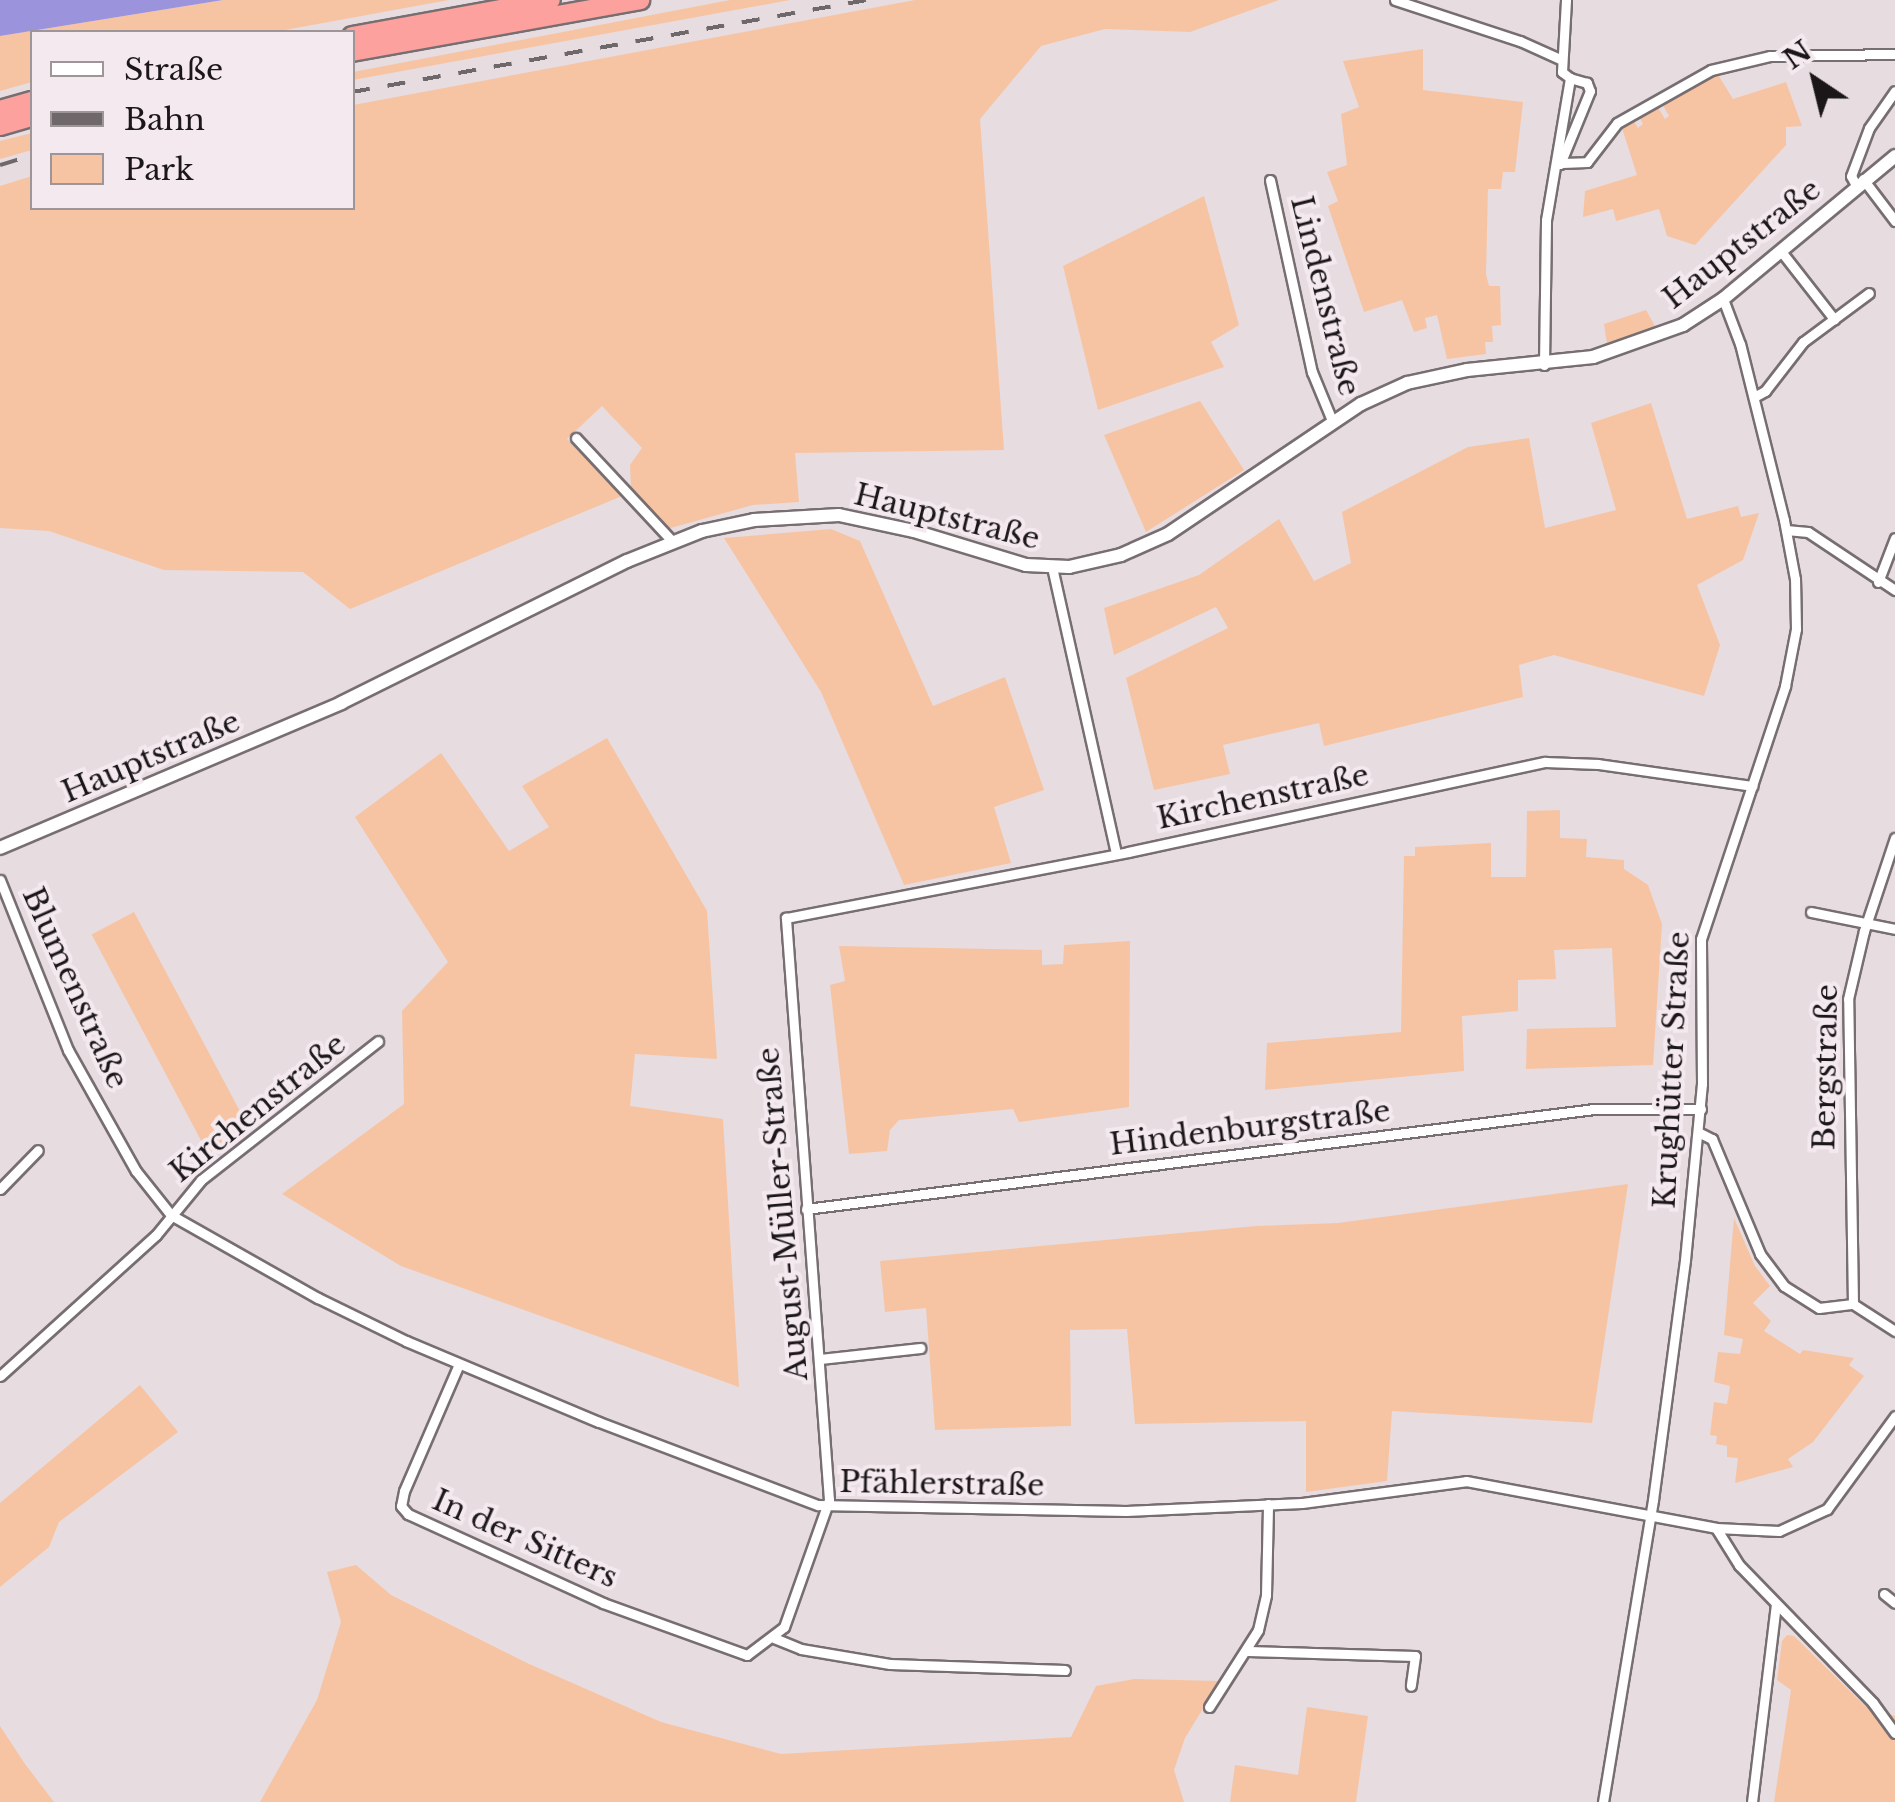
<!DOCTYPE html>
<meta charset="utf-8">
<style>
body{margin:0}
#map{position:relative;width:1895px;height:1802px;overflow:hidden;background:#e7dce0;font-family:"Libre Baskerville",serif}
div>[style]{position:absolute}
[style*='--x']{left:calc(var(--x)*1px);top:calc(var(--y)*1px);width:calc(var(--w)*1px);rotate:calc(var(--a)*1deg)}
.green>*{inset:0;background:#f7c4a3;transform-origin:0 0}
.water>*{inset:0;background:#9c93dd}
.roads{filter:drop-shadow(2px 0 #776e71) drop-shadow(-2px 0 #776e71) drop-shadow(0 2px #776e71) drop-shadow(0 -2px #776e71)}
.street>*{height:9px;margin:-4.5px;padding:0 4.5px;transform-origin:4.5px;border-radius:4.5px;background:#fff}
.secondary>*{height:12px;margin:-6px;padding:0 6px;transform-origin:6px;border-radius:6px;background:#fff}
.highway>*{height:18px;margin:-9px;padding:0 9px;transform-origin:9px;border-radius:9px;background:#fca19d}
.rail>*{height:4px;margin-top:-2px;transform-origin:0;background:repeating-linear-gradient(90deg,#6f686b 0 18px,transparent 0 36px)}
span{translate:-50% -50%;white-space:nowrap;text-align:center;line-height:1.15;-webkit-text-stroke:8px #f4e9ee;paint-order:stroke}
.street-label{font-size:30px;color:#1b1718}
.legend{position:absolute;left:30px;top:30px;width:325px;height:180px;box-sizing:border-box;background:#f4e9ee;border:2px solid #9d9598;margin:0;padding:12px 18px;list-style:none;font-size:30px;color:#1b1718}
.legend li{display:flex;align-items:center;gap:20px;height:50px}
.legend b{width:50px;border:2px solid #9d9598}
.north{position:absolute;left:1765px;top:30px;width:100px;height:100px;-webkit-text-stroke:8px #f4e9ee;paint-order:stroke;rotate:325deg;font-size:28px;font-weight:700;line-height:40px;text-align:center;color:#1b1718}
.north::after{content:'';display:block;margin:auto;width:35px;height:45px;background:#1b1718;clip-path:polygon(50% 0,100% 100%,50% 72%,0 100%)}
</style>
<div id="map">
<div class="green">
<i style="clip-path:polygon(223px 0,449px 0,274px 32px,32px 32px,32px 82px,0 91px,0 36px)"></i>
<i style="clip-path:polygon(730px 0,790px 0,353px 80px,353px 72px)"></i>
<i style="clip-path:polygon(915px 0,1279px 0,1190px 32px,1105px 29px,1041px 46px,980px 119px,1004px 450px,795px 453px,799px 502px,753px 505px,667px 529px,631px 489px,630px 465px,642px 448px,602px 406px,567px 439px,622px 496px,350px 609px,303px 572px,164px 570px,49px 531px,0 528px,0 186px,32px 176px,32px 208px,352px 208px,353px 105px)"></i>
<i style="clip-path:polygon(1423px 49px,1423px 90px,1523px 102px,1515px 172px,1503px 172px,1501px 189px,1488px 189px,1486px 274px,1489px 286px,1500px 286px,1501px 325px,1492px 326px,1493px 342px,1485px 342px,1486px 354px,1447px 359px,1437px 315px,1425px 318px,1427px 328px,1414px 332px,1402px 300px,1364px 312px,1328px 206px,1338px 201px,1327px 172px,1347px 165px,1341px 114px,1359px 107px,1343px 61px)"></i>
<i style="clip-path:polygon(1717px 73px,1733px 99px,1786px 82px,1802px 126px,1786px 127px,1786px 145px,1695px 245px,1667px 236px,1659px 209px,1616px 221px,1613px 209px,1583px 217px,1585px 191px,1637px 175px,1621px 125px,1632px 118px,1638px 128px,1643px 124px,1638px 115px,1656px 104px,1665px 119px,1669px 116px,1661px 102px)"></i>
<i style="clip-path:polygon(32px 133px,32px 150px,0 159px,0 141px)"></i>
<i style="clip-path:polygon(1204px 196px,1239px 325px,1211px 342px,1224px 367px,1098px 410px,1063px 266px)"></i>
<i style="clip-path:polygon(1646px 310px,1656px 328px,1607px 344px,1604px 324px)"></i>
<i style="clip-path:polygon(1200px 401px,1244px 470px,1146px 532px,1104px 435px)"></i>
<i style="clip-path:polygon(1651px 403px,1687px 519px,1738px 506px,1741px 517px,1759px 513px,1743px 560px,1697px 585px,1720px 645px,1704px 696px,1554px 655px,1519px 665px,1523px 697px,1324px 746px,1319px 723px,1223px 745px,1230px 774px,1154px 790px,1126px 678px,1228px 628px,1216px 607px,1114px 655px,1104px 608px,1199px 575px,1279px 519px,1314px 581px,1351px 563px,1342px 512px,1468px 447px,1529px 438px,1545px 528px,1616px 510px,1591px 423px)"></i>
<i style="clip-path:polygon(831px 529px,860px 541px,933px 706px,1005px 677px,1044px 790px,994px 807px,1011px 863px,904px 885px,821px 692px,724px 538px)"></i>
<i style="clip-path:polygon(607px 738px,707px 911px,717px 1059px,635px 1054px,630px 1106px,723px 1119px,739px 1387px,401px 1266px,282px 1194px,404px 1104px,402px 1011px,448px 962px,355px 817px,441px 753px,509px 851px,549px 827px,522px 786px)"></i>
<i style="clip-path:polygon(1560px 810px,1560px 838px,1587px 839px,1586px 857px,1624px 860px,1624px 869px,1648px 885px,1662px 924px,1653px 1065px,1526px 1069px,1527px 1029px,1616px 1027px,1612px 948px,1554px 950px,1556px 979px,1518px 980px,1518px 1011px,1462px 1016px,1464px 1071px,1265px 1090px,1267px 1043px,1401px 1032px,1404px 856px,1415px 856px,1415px 847px,1491px 843px,1491px 877px,1526px 877px,1527px 811px)"></i>
<i style="left:134px;top:912px;width:249px;height:48px;rotate:62deg"></i>
<i style="clip-path:polygon(1130px 941px,1129px 1107px,1019px 1122px,1013px 1109px,899px 1120px,890px 1130px,887px 1151px,849px 1154px,830px 985px,845px 981px,839px 946px,1042px 950px,1042px 965px,1063px 964px,1064px 945px)"></i>
<i style="clip-path:polygon(1628px 1184px,1592px 1423px,1392px 1411px,1387px 1481px,1306px 1492px,1306px 1421px,1135px 1424px,1127px 1329px,1070px 1330px,1071px 1426px,935px 1430px,926px 1308px,885px 1312px,880px 1261px,1256px 1226px,1338px 1223px)"></i>
<i style="clip-path:polygon(1734px 1218px,1755px 1266px,1770px 1286px,1753px 1303px,1771px 1321px,1764px 1331px,1800px 1354px,1803px 1350px,1854px 1358px,1849px 1365px,1864px 1376px,1813px 1442px,1788px 1459px,1793px 1467px,1735px 1483px,1738px 1458px,1727px 1457px,1727px 1446px,1716px 1444px,1717px 1436px,1710px 1435px,1714px 1402px,1727px 1404px,1730px 1386px,1714px 1382px,1718px 1352px,1740px 1354px,1743px 1339px,1724px 1335px)"></i>
<i style="clip-path:polygon(140px 1385px,178px 1432px,59px 1522px,49px 1547px,0 1587px,0 1503px)"></i>
<i style="clip-path:polygon(356px 1565px,391px 1595px,527px 1663px,661px 1722px,781px 1754px,1071px 1737px,1096px 1686px,1134px 1679px,1220px 1681px,1185px 1738px,1174px 1770px,1184px 1802px,260px 1802px,317px 1700px,341px 1622px,327px 1572px)"></i>
<i style="clip-path:polygon(1787px 1635px,1794px 1636px,1865px 1706px,1895px 1716px,1895px 1802px,1774px 1802px,1791px 1690px,1777px 1680px,1782px 1641px)"></i>
<i style="clip-path:polygon(1307px 1707px,1368px 1716px,1356px 1802px,1230px 1802px,1235px 1765px,1298px 1775px)"></i>
<i style="clip-path:polygon(0 1726px,25px 1764px,54px 1802px,0 1802px)"></i>
</div>
<div class="water">
<i style="clip-path:polygon(0 0,223px 0,0 36px)"></i>
</div>
<div class="roads">
<div class="street">
<i style="--x:1395;--y:0;--w:132;--a:18.2"></i>
<i style="--x:1520;--y:41;--w:46;--a:24.3"></i>
<i style="--x:1562;--y:163;--w:25;--a:-2"></i>
<i style="--x:1587;--y:162;--w:49;--a:-52.4"></i>
<i style="--x:1617;--y:123;--w:108;--a:-29.4"></i>
<i style="--x:1711;--y:70;--w:61;--a:-13.3"></i>
<i style="--x:1770;--y:56;--w:125;--a:-0.9"></i>
<i style="--x:1560;--y:164;--w:79;--a:-67.7"></i>
<i style="--x:1590;--y:91;--w:9;--a:-111"></i>
<i style="--x:1587;--y:83;--w:18;--a:-164"></i>
<i style="--x:1863;--y:179;--w:53;--a:52.7"></i>
<i style="--x:1270;--y:180;--w:197;--a:77.7"></i>
<i style="--x:1312;--y:372;--w:55;--a:67.6"></i>
<i style="--x:1856;--y:185;--w:10;--a:-119"></i>
<i style="--x:1851;--y:176;--w:51;--a:-69.4"></i>
<i style="--x:1869;--y:128;--w:45;--a:-54.9"></i>
<i style="--x:1780;--y:250;--w:88;--a:52"></i>
<i style="--x:1544;--y:365;--w:145;--a:-89.2"></i>
<i style="--x:1546;--y:220;--w:144;--a:-80.4"></i>
<i style="--x:1570;--y:78;--w:10;--a:-143"></i>
<i style="--x:1562;--y:72;--w:72;--a:-86.8"></i>
<i style="--x:1754;--y:397;--w:13;--a:-29"></i>
<i style="--x:1765;--y:391;--w:62;--a:-52.2"></i>
<i style="--x:1803;--y:342;--w:82;--a:-36.6"></i>
<i style="--x:576;--y:438;--w:141;--a:47"></i>
<i style="--x:1786;--y:530;--w:22;--a:5"></i>
<i style="--x:1808;--y:532;--w:105;--a:33.7"></i>
<i style="--x:1052;--y:567;--w:294;--a:77.4"></i>
<i style="--x:1878;--y:582;--w:47;--a:-68.9"></i>
<i style="--x:0;--y:880;--w:183;--a:68.2"></i>
<i style="--x:68;--y:1050;--w:139;--a:60.7"></i>
<i style="--x:136;--y:1171;--w:56;--a:51.5"></i>
<i style="--x:171;--y:1215;--w:169;--a:29.5"></i>
<i style="--x:318;--y:1298;--w:98;--a:26"></i>
<i style="--x:406;--y:1341;--w:209;--a:22.8"></i>
<i style="--x:599;--y:1422;--w:234;--a:20.8"></i>
<i style="--x:818;--y:1505;--w:308;--a:1.1"></i>
<i style="--x:1126;--y:1511;--w:176;--a:-2.6"></i>
<i style="--x:1302;--y:1503;--w:165;--a:-7.6"></i>
<i style="--x:1466;--y:1481;--w:254;--a:10.6"></i>
<i style="--x:1716;--y:1528;--w:63;--a:2.7"></i>
<i style="--x:1779;--y:1531;--w:53;--a:-24.6"></i>
<i style="--x:1827;--y:1509;--w:115;--a:-53.8"></i>
<i style="--x:1811;--y:912;--w:86;--a:11.4"></i>
<i style="--x:1698;--y:1132;--w:16;--a:27"></i>
<i style="--x:1712;--y:1139;--w:125;--a:67.3"></i>
<i style="--x:1760;--y:1254;--w:40;--a:53"></i>
<i style="--x:1784;--y:1286;--w:41;--a:32.2"></i>
<i style="--x:1819;--y:1308;--w:34;--a:-7"></i>
<i style="--x:1853;--y:1304;--w:50;--a:32.7"></i>
<i style="--x:0;--y:1189;--w:54;--a:-45.7"></i>
<i style="--x:806;--y:1209;--w:794;--a:-7.23"></i>
<i style="--x:1594;--y:1109;--w:107;--a:0"></i>
<i style="--x:1853;--y:1304;--w:305;--a:-90.9"></i>
<i style="--x:1848;--y:999;--w:70;--a:-76.8"></i>
<i style="--x:1864;--y:931;--w:98;--a:-71.6"></i>
<i style="--x:820;--y:1359;--w:101;--a:-6.3"></i>
<i style="--x:459;--y:1364;--w:138;--a:113.4"></i>
<i style="--x:404;--y:1491;--w:15;--a:101"></i>
<i style="--x:401;--y:1506;--w:11;--a:49"></i>
<i style="--x:408;--y:1514;--w:214;--a:24.5"></i>
<i style="--x:603;--y:1603;--w:153;--a:19.9"></i>
<i style="--x:747;--y:1655;--w:46;--a:-37.1"></i>
<i style="--x:784;--y:1627;--w:135;--a:-70.5"></i>
<i style="--x:829;--y:1500;--w:584;--a:-94.23"></i>
<i style="--x:786;--y:918;--w:348;--a:-10.9"></i>
<i style="--x:1128;--y:852;--w:427;--a:-12.2"></i>
<i style="--x:1545;--y:762;--w:53;--a:2.2"></i>
<i style="--x:1598;--y:764;--w:156;--a:8.1"></i>
<i style="--x:0;--y:1376;--w:210;--a:-42.1"></i>
<i style="--x:156;--y:1235;--w:71;--a:-50.7"></i>
<i style="--x:201;--y:1180;--w:225;--a:-38.1"></i>
<i style="--x:1716;--y:1528;--w:44;--a:58.1"></i>
<i style="--x:1739;--y:1565;--w:192;--a:45.8"></i>
<i style="--x:1873;--y:1703;--w:37;--a:54"></i>
<i style="--x:1884;--y:1594;--w:14;--a:39"></i>
<i style="--x:774;--y:1638;--w:29;--a:22"></i>
<i style="--x:801;--y:1649;--w:90;--a:9.6"></i>
<i style="--x:890;--y:1664;--w:175;--a:2"></i>
<i style="--x:1248;--y:1651;--w:167;--a:1.7"></i>
<i style="--x:1415;--y:1656;--w:30;--a:98"></i>
<i style="--x:1209;--y:1707;--w:91;--a:-57.5"></i>
<i style="--x:1258;--y:1630;--w:36;--a:-77"></i>
<i style="--x:1266;--y:1595;--w:91;--a:-88.7"></i>
<i style="--x:1603;--y:1802;--w:306;--a:-80.6"></i>
<i style="--x:1653;--y:1500;--w:242;--a:-82.4"></i>
<i style="--x:1685;--y:1260;--w:177;--a:-84.5"></i>
<i style="--x:1702;--y:1084;--w:145;--a:-90.4"></i>
<i style="--x:1701;--y:939;--w:267;--a:-71.6"></i>
<i style="--x:1785;--y:686;--w:58;--a:-79.1"></i>
<i style="--x:1796;--y:629;--w:50;--a:-91.1"></i>
<i style="--x:1795;--y:579;--w:60;--a:-100.6"></i>
<i style="--x:1784;--y:520;--w:181;--a:-104"></i>
<i style="--x:1740;--y:344;--w:48;--a:-110.7"></i>
<i style="--x:1752;--y:1802;--w:199;--a:-83.1"></i>
</div>
<div class="secondary">
<i style="--x:0;--y:848;--w:371;--a:-23"></i>
<i style="--x:341;--y:703;--w:319;--a:-26.4"></i>
<i style="--x:627;--y:561;--w:81;--a:-21.8"></i>
<i style="--x:702;--y:531;--w:53;--a:-11.9"></i>
<i style="--x:754;--y:520;--w:85;--a:-3.4"></i>
<i style="--x:839;--y:515;--w:77;--a:12"></i>
<i style="--x:914;--y:531;--w:117;--a:16.9"></i>
<i style="--x:1026;--y:565;--w:43;--a:2.7"></i>
<i style="--x:1069;--y:567;--w:53;--a:-13"></i>
<i style="--x:1121;--y:555;--w:51;--a:-24.1"></i>
<i style="--x:1168;--y:534;--w:233;--a:-34"></i>
<i style="--x:1361;--y:404;--w:51;--a:-24.5"></i>
<i style="--x:1407;--y:383;--w:61;--a:-12.2"></i>
<i style="--x:1467;--y:370;--w:127;--a:-5.9"></i>
<i style="--x:1593;--y:357;--w:96;--a:-19.6"></i>
<i style="--x:1683;--y:325;--w:48;--a:-33"></i>
<i style="--x:1723;--y:299;--w:224;--a:-39.7"></i>
</div>
<div class="highway">
<i style="--x:352;--y:36;--w:202;--a:-10.3"></i>
<i style="--x:352;--y:52;--w:293;--a:-10.2"></i>
<i style="--x:0;--y:110;--w:33;--a:-16"></i>
<i style="--x:0;--y:126;--w:33;--a:-16"></i>
</div>
</div>
<div class="rail">
<i style="--x:352;--y:92;--w:523;--a:-10.13"></i>
<i style="--x:0;--y:165;--w:34;--a:-17"></i>
</div>
<div class="street-label">
<span style="left:1742px;top:244px;rotate:-38deg">Hauptstraße</span>
<span style="left:1325px;top:296px;rotate:76deg">Lindenstraße</span>
<span style="left:947px;top:517px;rotate:14deg">Hauptstraße</span>
<span style="left:151px;top:757px;rotate:-23deg">Hauptstraße</span>
<span style="left:1263px;top:797px;rotate:-12deg">Kirchenstraße</span>
<span style="left:75px;top:988px;rotate:66deg">Blumenstraße</span>
<span style="left:1826px;top:1067px;rotate:-89deg">Bergstraße</span>
<span style="left:1672px;top:1070px;rotate:-87deg">Krughütter Straße</span>
<span style="left:258px;top:1108px;rotate:-39deg">Kirchenstraße</span>
<span style="left:1250px;top:1128px;rotate:-7deg">Hindenburgstraße</span>
<span style="left:783px;top:1214px;rotate:-95deg">August-Müller-Straße</span>
<span style="left:942px;top:1484px;rotate:1deg">Pfählerstraße</span>
<span style="left:525px;top:1539px;rotate:24deg">In der Sitters</span>
</div>
<ul class="legend">
<li><b style="height:12px;background:#fff"></b>Straße</li>
<li><b style="height:12px;background:#6f686b"></b>Bahn</li>
<li><b style="height:28px;background:#f7c4a3"></b>Park</li>
</ul>
<div class="north">N</div>
</div>
